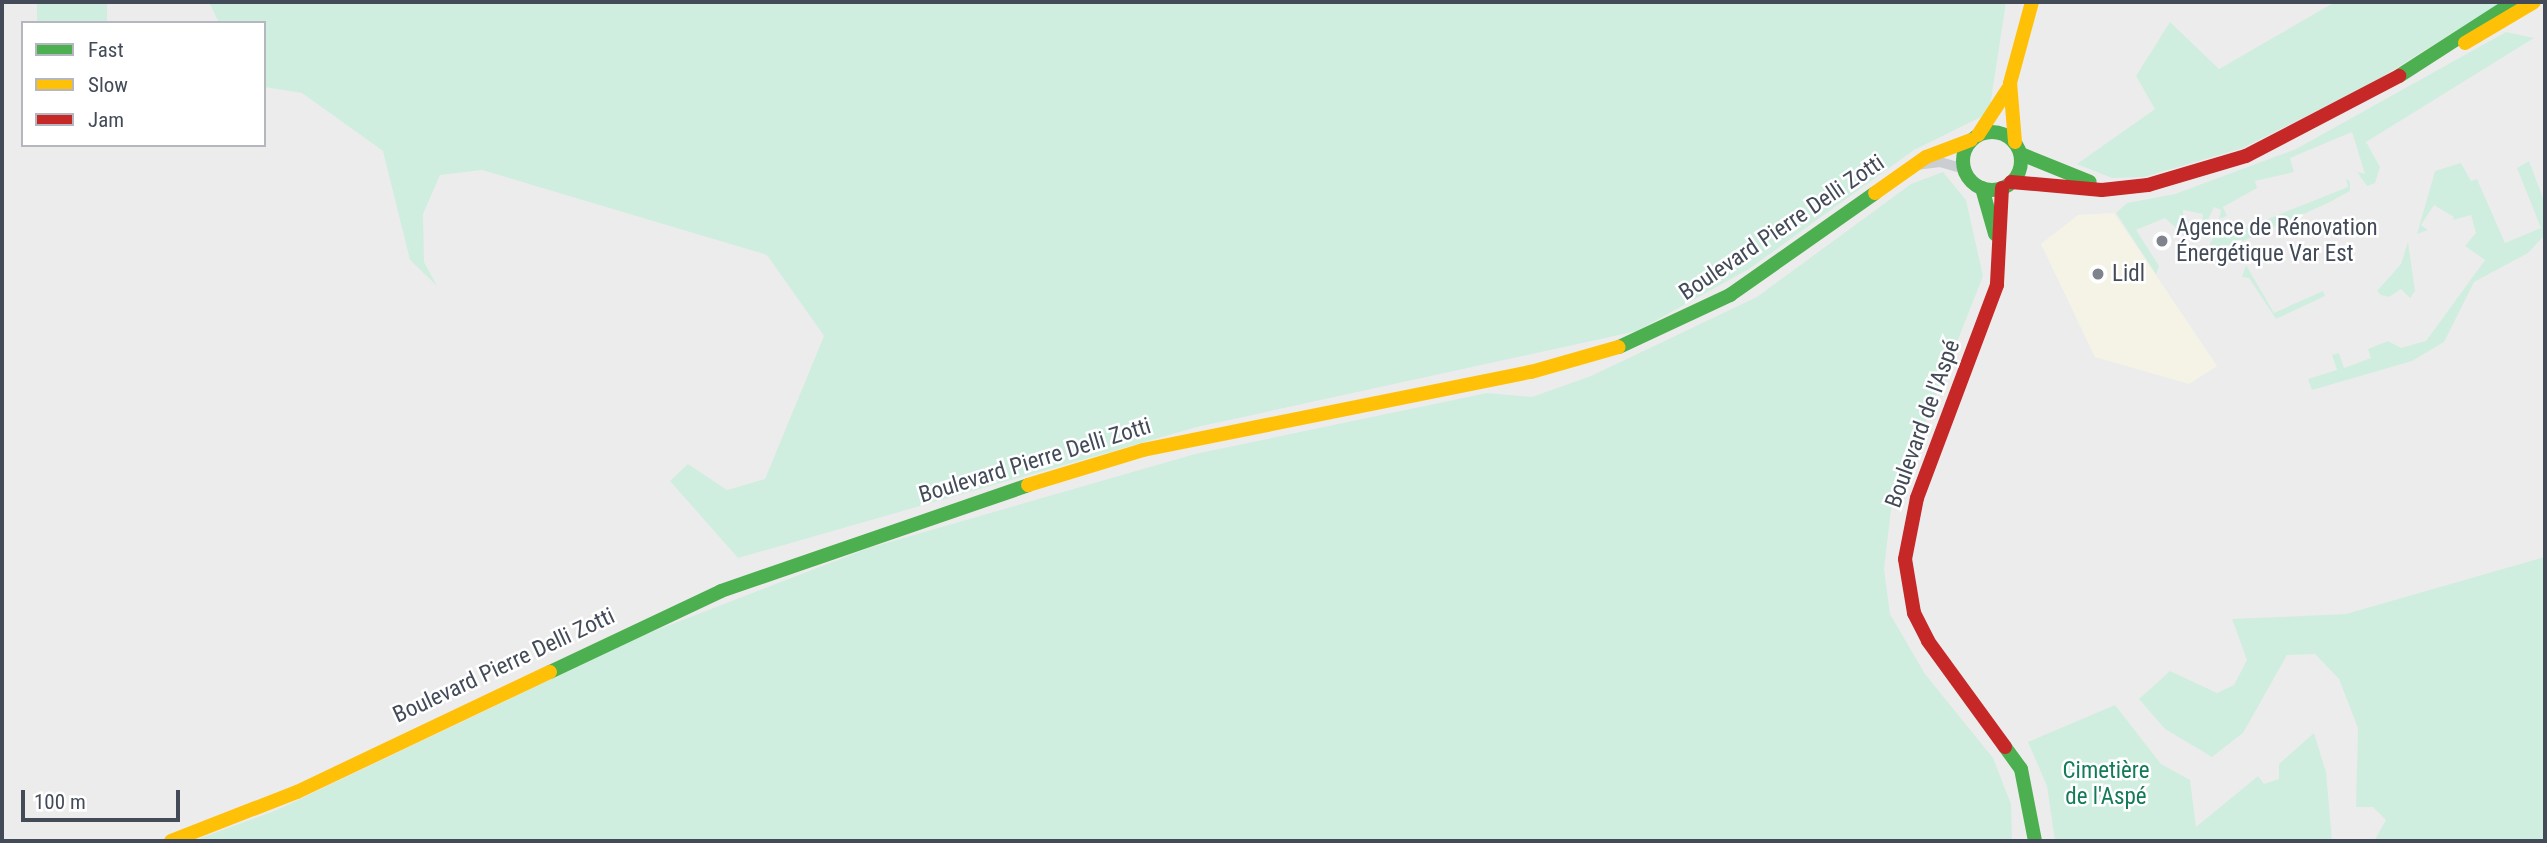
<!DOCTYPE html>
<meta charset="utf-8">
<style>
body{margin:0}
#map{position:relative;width:2547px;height:843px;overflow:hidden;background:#edecec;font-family:"Roboto Condensed",sans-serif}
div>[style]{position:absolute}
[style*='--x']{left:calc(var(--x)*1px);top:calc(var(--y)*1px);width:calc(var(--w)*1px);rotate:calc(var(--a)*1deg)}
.commercial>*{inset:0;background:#f5f3e6}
.green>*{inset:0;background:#cfeee0;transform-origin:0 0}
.street>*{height:10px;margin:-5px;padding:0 5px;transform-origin:5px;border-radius:5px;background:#cacdd1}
.fast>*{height:14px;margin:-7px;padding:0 7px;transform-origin:7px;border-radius:7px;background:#4caf50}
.fast>.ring{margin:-7px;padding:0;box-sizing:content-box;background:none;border:14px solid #4caf50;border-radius:50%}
.slow>*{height:14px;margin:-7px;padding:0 7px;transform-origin:7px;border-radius:7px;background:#ffc107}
.jam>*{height:14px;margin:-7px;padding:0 7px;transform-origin:7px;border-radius:7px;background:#c62828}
.dots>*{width:19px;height:19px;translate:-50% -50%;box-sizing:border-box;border:4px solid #fff;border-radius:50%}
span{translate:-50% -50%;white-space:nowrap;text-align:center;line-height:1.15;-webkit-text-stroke:5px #fff;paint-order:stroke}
.street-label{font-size:23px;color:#434b59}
.poi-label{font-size:23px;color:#434b59}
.left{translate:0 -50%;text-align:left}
.park-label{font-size:23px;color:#147b58}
.frame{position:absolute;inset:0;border:4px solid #434b59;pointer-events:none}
.legend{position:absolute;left:21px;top:21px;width:245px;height:126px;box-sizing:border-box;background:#fff;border:2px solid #b4b7bd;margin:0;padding:9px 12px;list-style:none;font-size:21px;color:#434b59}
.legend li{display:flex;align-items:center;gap:14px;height:35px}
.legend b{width:35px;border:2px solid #b4b7bd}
.scale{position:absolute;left:21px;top:790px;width:159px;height:32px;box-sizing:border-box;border:4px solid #434b59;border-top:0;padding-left:9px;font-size:21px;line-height:24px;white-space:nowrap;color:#434b59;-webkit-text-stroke:5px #fff;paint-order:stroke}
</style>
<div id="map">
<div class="commercial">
<i style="clip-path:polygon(2114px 213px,2217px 366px,2189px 384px,2095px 357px,2041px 244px,2078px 215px)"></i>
</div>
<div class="green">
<i style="left:37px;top:2px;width:70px;height:21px"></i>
<i style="clip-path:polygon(209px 2px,2006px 2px,1989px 113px,1914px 150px,1749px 269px,1637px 331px,1197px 427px,738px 558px,670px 481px,688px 464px,727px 490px,765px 479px,824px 336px,767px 255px,482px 170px,440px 175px,423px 214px,424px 262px,437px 286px,410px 260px,383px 151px,302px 93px,264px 87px,264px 23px,219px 23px)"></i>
<i style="clip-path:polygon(2335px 2px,2502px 2px,2374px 82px,2243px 148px,2144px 177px,2112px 178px,2077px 164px,2155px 109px,2136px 76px,2170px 22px,2219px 69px)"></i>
<i style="clip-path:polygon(2506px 32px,2534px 38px,2366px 142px,2380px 167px,2375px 183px,2367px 186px,2357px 172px,2365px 174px,2352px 132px,2290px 158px,2294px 172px,2255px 181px,2257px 188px,2223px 207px,2227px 216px,2219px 219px,2221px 210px,2214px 207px,2202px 232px,2203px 214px,2183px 210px,2183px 226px,2195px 245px,2165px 218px,2136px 230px,2159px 266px,2156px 274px,2116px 213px,2127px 203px,2175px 194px,2296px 149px)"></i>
<i style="clip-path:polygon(2529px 161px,2545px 203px,2543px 237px,2528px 253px,2474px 282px,2444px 342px,2412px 361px,2312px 390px,2308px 379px,2337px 370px,2332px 355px,2339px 353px,2344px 368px,2371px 358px,2368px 349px,2388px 341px,2401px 348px,2426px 341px,2485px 260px,2465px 246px,2476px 233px,2471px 215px,2453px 220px,2448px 237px,2454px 217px,2434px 205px,2421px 225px,2428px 230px,2417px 234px,2435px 171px,2461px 163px,2471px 181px,2477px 179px,2505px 243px,2541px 228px,2517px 168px)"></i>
<i style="clip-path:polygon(1943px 172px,1966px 200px,1983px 276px,1891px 510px,1884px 569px,1890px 614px,1925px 674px,1993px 758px,2011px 804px,2012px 841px,193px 841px,277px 810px,644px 635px,869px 548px,1195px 454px,1487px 393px,1532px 397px,1591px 376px,1757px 297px,1911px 184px)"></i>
<i style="clip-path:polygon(2346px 178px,2350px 182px,2350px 191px,2330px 202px,2212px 255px,2206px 251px,2219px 227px,2229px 223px,2233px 232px,2243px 229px,2348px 187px)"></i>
<i style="clip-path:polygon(2408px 242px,2415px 291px,2410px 298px,2401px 289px,2389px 297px,2381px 295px,2377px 291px,2401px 264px)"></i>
<i style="clip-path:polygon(2246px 265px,2274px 313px,2323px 291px,2325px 296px,2276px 319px,2249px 278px,2242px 277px)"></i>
<i style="clip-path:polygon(2545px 557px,2545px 841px,2374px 841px,2386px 820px,2373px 807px,2356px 807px,2358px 728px,2339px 679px,2315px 654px,2287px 655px,2243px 733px,2212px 757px,2165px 729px,2139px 699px,2170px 671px,2217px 693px,2234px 685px,2247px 660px,2232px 619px,2346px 614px)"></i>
<i style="clip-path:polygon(2115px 705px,2161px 764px,2190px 780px,2196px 827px,2258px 776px,2264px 784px,2279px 779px,2279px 764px,2314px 733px,2326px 772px,2332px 841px,2055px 841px,2047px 786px,2028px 742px)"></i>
</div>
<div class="street">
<i style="--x:1916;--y:165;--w:24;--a:-7"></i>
<i style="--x:1940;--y:162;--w:25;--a:16"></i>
</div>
<div class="fast">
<i style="--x:2399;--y:76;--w:137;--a:-32.8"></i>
<i class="ring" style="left:1963px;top:132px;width:44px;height:44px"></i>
<i style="--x:2021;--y:154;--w:74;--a:22.1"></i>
<i style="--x:1982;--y:188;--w:48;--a:74.2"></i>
<i style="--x:1619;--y:347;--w:123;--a:-25.1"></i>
<i style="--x:1730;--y:295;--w:177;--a:-35.1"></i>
<i style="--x:550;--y:672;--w:189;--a:-25.3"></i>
<i style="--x:721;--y:591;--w:325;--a:-19"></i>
<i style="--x:2005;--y:747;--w:27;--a:54"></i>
<i style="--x:2021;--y:769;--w:73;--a:79"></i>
</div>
<div class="slow">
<i style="--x:2465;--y:43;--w:80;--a:-30.7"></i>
<i style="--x:1978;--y:135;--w:55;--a:-56.9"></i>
<i style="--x:2015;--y:142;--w:59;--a:-94.8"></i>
<i style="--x:2010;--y:83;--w:84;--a:-74.8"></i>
<i style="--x:1875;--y:193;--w:62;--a:-35.2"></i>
<i style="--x:1926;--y:157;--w:48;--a:-20.7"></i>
<i style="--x:1028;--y:485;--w:120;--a:-16.9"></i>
<i style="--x:1143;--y:450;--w:396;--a:-11.4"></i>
<i style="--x:1531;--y:372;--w:91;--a:-15.9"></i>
<i style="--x:171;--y:841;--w:135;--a:-21.3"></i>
<i style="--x:297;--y:792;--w:280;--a:-25.4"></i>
</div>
<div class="jam">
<i style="--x:2011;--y:182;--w:91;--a:5"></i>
<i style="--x:2102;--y:190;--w:46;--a:-6.2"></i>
<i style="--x:2148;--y:185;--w:102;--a:-16.5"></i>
<i style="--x:2246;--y:156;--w:173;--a:-27.6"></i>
<i style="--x:2002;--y:188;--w:97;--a:93"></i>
<i style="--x:1997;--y:285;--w:228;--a:110.6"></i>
<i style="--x:1917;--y:498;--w:62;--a:101.1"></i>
<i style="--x:1905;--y:559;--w:55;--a:80.5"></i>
<i style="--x:1914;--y:613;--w:31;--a:63"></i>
<i style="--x:1928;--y:641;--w:131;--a:54"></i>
</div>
<div class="dots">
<i style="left:2162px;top:241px;background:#7e838c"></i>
<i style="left:2098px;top:274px;background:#7e838c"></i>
</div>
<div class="street-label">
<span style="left:1782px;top:228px;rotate:-34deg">Boulevard Pierre Delli Zotti</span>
<span style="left:1923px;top:424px;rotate:-70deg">Boulevard de l'Aspé</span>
<span style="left:1035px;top:461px;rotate:-17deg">Boulevard Pierre Delli Zotti</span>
<span style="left:504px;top:666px;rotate:-25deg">Boulevard Pierre Delli Zotti</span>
</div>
<div class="poi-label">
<span class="left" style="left:2176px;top:241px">Agence de Rénovation<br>Énergétique Var Est</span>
<span class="left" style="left:2112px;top:274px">Lidl</span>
</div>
<div class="park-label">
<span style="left:2106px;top:784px">Cimetière<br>de l'Aspé</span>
</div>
<div class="frame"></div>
<ul class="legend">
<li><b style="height:9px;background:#4caf50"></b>Fast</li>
<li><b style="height:9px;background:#ffc107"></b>Slow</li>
<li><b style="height:9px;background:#c62828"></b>Jam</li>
</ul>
<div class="scale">100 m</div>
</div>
